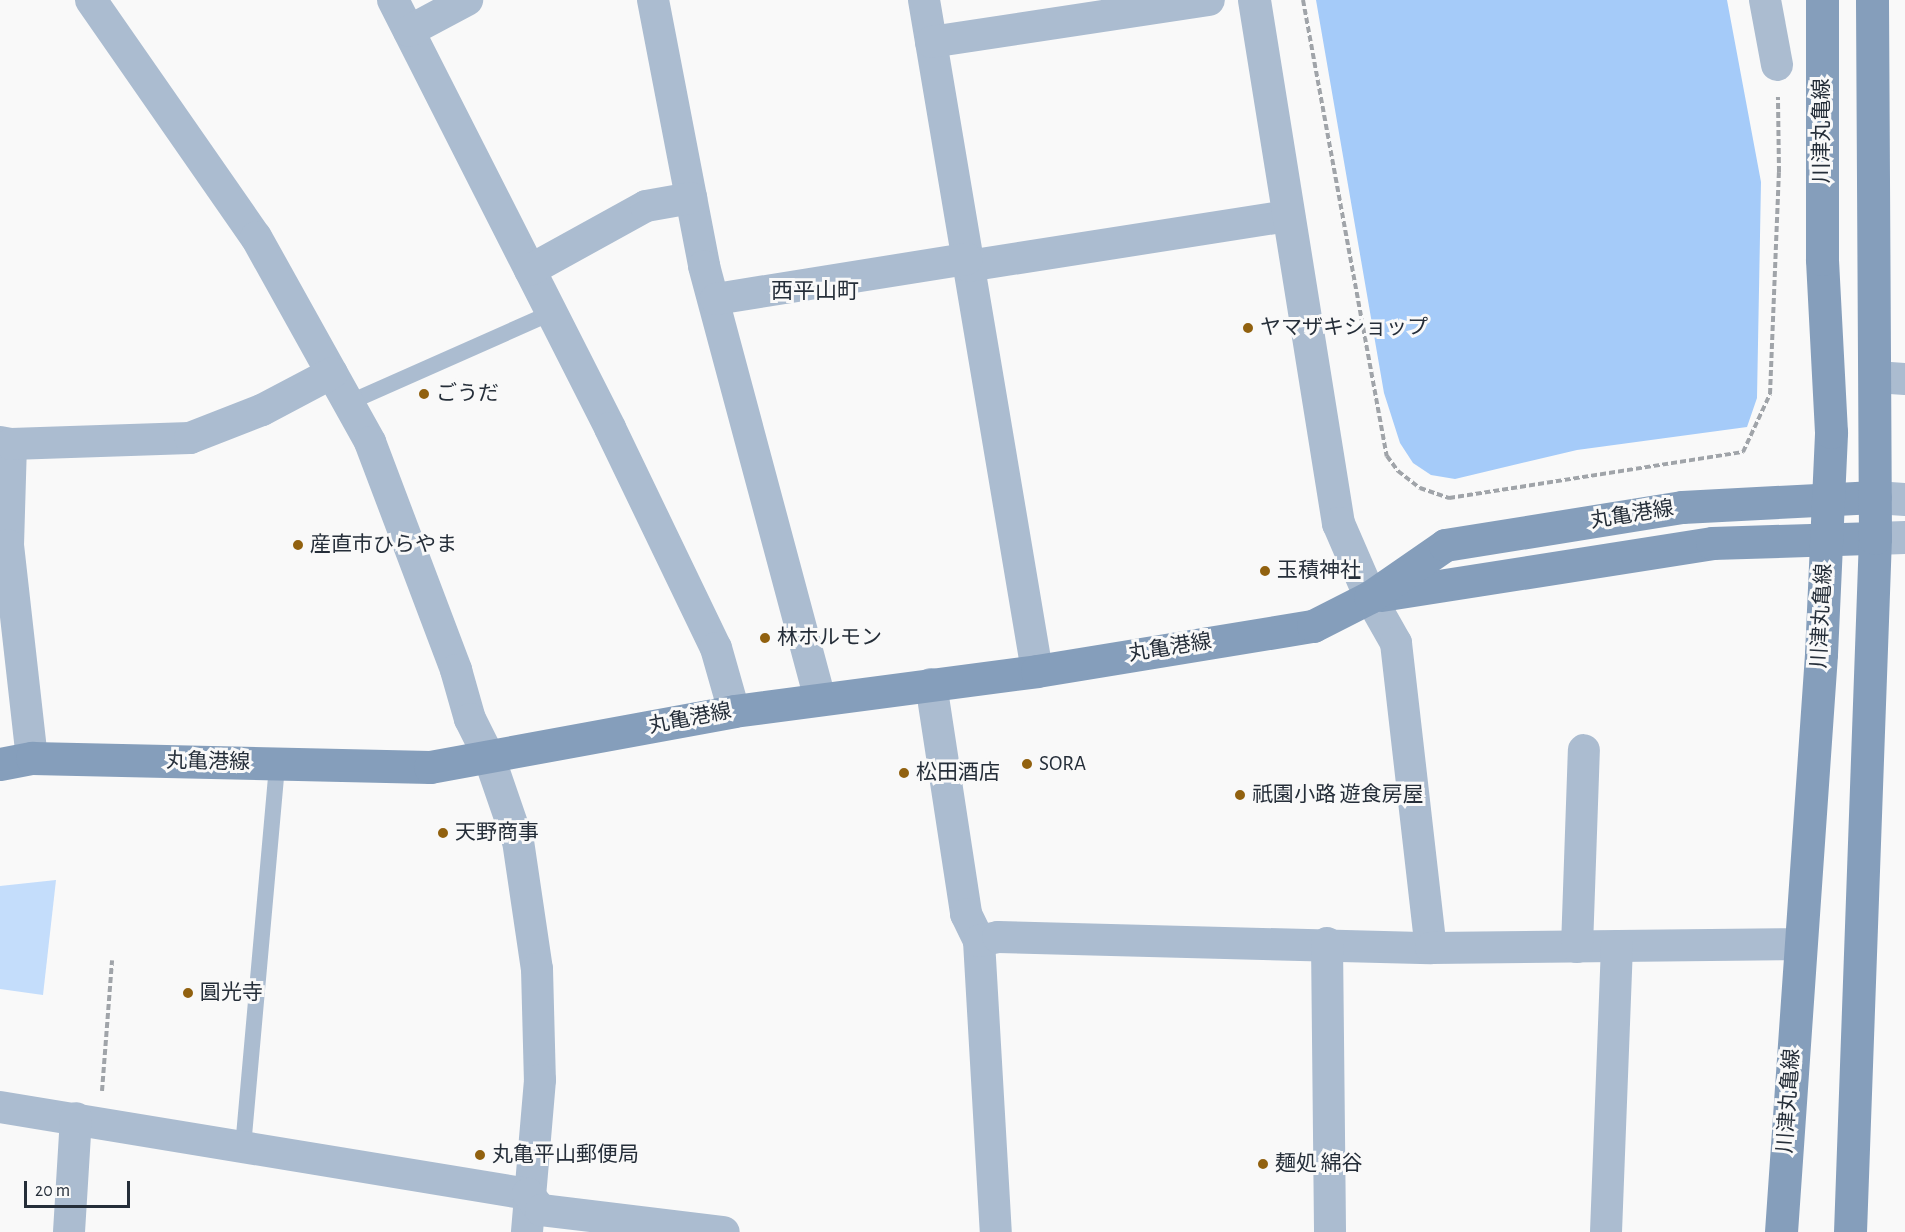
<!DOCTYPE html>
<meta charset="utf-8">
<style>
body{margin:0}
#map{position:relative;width:1905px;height:1232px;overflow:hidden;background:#f9f9f9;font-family:"Alegreya Sans","Noto Sans JP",sans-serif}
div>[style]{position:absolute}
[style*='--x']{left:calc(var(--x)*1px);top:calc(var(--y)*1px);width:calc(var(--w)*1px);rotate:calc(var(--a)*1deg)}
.green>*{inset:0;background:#c4ddfb}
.water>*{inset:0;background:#a5cbf9}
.path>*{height:4px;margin-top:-2px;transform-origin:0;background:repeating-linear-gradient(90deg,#a0a4a9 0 6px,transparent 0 9px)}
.service>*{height:16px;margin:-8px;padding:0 8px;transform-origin:8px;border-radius:8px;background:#abbcd0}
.minor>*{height:32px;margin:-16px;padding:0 16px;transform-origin:16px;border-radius:16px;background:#abbcd0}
.tertiary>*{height:33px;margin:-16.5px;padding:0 16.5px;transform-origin:16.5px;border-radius:16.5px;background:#abbcd0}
.secondary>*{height:33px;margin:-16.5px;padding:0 16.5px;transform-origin:16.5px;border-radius:16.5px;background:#859ebb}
.dots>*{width:16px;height:16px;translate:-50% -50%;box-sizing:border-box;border:3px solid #f9f9f9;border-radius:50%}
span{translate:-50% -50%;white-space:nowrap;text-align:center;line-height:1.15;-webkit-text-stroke:6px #f9f9f9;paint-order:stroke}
.street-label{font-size:21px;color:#252e39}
.poi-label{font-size:21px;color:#252e39}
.left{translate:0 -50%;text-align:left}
.neighbourhood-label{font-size:22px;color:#252e39}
.scale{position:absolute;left:24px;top:1181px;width:106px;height:27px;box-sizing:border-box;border:3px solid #252e39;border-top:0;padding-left:8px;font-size:18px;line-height:21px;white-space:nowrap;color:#252e39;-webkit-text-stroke:4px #f9f9f9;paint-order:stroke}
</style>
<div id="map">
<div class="green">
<i style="clip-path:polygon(56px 880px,43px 995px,0 989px,0 886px)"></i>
</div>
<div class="water">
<i style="clip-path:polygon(1316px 0,1727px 0,1761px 182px,1757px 398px,1747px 427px,1577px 450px,1455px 479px,1431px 475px,1413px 463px,1400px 443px,1384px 393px)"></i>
</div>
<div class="path">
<i style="--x:1303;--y:0;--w:464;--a:79.6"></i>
<i style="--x:1387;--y:456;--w:19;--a:54"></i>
<i style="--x:1398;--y:471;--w:28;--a:38"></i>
<i style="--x:1420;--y:488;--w:31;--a:19"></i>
<i style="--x:1449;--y:498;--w:298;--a:-8.9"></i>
<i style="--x:1743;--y:452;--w:64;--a:-65"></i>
<i style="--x:1770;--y:394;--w:222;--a:-87.7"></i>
<i style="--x:1779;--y:172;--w:75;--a:-90.8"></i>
<i style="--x:102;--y:1091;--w:131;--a:-85.6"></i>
</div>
<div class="service">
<i style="--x:348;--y:403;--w:222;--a:-23.9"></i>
<i style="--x:243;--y:1147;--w:385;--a:-84.9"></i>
</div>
<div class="minor">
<i style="--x:91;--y:0;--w:289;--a:55.2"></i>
<i style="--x:256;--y:237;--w:235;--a:60.9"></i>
<i style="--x:370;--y:442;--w:244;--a:69.3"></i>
<i style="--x:456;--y:670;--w:51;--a:74.1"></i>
<i style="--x:470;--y:719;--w:42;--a:63.4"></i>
<i style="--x:489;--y:757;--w:89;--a:71"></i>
<i style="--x:518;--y:841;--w:129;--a:81.6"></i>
<i style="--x:537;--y:969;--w:111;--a:88.5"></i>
<i style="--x:540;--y:1080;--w:153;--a:94.9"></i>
<i style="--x:393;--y:0;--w:480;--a:63.1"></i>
<i style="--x:610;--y:428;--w:244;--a:64.3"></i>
<i style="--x:716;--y:648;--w:66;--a:74.1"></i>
<i style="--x:653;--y:0;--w:271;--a:79.1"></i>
<i style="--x:704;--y:266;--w:447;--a:75"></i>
<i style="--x:924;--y:0;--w:680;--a:80.44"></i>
<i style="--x:1765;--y:0;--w:66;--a:79.5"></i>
<i style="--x:409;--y:31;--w:66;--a:-28.1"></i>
<i style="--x:931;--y:42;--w:281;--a:-8.6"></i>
<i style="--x:968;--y:266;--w:325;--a:-8.9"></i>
<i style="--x:530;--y:270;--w:132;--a:-28.9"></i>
<i style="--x:646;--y:206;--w:46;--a:-10.1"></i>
<i style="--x:716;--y:299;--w:254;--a:-9.1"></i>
<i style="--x:1876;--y:377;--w:29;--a:4"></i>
<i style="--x:0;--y:442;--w:11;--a:10"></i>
<i style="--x:11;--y:444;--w:101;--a:91.7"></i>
<i style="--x:8;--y:545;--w:214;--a:83.6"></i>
<i style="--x:11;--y:444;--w:179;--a:-1.9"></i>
<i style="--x:190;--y:438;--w:77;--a:-21.3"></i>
<i style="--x:262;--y:410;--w:79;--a:-27.9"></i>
<i style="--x:1370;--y:597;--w:53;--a:60.5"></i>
<i style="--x:1396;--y:643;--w:307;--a:83.5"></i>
<i style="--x:931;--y:684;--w:233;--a:81.3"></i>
<i style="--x:966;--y:914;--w:30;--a:64"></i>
<i style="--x:979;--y:941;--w:291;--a:86.7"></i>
<i style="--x:979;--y:941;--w:19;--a:-12"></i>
<i style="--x:998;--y:937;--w:433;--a:1.5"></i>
<i style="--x:1431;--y:948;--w:369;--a:-0.6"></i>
<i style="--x:1327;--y:943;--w:289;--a:89.4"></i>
<i style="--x:1577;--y:947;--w:197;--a:-88"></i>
<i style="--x:0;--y:1107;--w:535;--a:9.36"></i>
<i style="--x:528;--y:1194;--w:21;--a:51"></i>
<i style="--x:541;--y:1210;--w:184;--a:6.9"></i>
<i style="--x:69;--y:1232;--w:114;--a:-86.5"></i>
<i style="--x:1606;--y:1232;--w:286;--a:-87.8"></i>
</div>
<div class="tertiary">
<i style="--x:1254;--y:0;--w:530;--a:80.88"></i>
<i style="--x:1338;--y:523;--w:81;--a:66.6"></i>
<i style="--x:1875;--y:497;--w:30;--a:4"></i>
<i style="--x:1875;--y:538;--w:30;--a:-2"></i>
</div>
<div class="secondary">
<i style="--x:1381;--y:595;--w:335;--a:-8.9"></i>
<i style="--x:1712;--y:543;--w:163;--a:-1.8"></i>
<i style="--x:0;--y:764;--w:33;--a:-11"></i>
<i style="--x:32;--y:758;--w:398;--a:1.3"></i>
<i style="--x:430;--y:767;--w:309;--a:-10.4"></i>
<i style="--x:734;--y:711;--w:306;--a:-7.5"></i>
<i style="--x:1037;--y:671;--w:280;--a:-9.3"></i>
<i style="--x:1313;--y:626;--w:64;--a:-27"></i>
<i style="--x:1370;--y:597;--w:91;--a:-34.7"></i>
<i style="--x:1445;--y:545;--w:240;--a:-9.1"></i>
<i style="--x:1682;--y:507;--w:193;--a:-3"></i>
<i style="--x:1781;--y:1232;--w:579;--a:-86.04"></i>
<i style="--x:1821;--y:654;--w:222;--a:-87.4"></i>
<i style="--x:1831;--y:432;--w:173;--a:-93"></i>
<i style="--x:1822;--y:259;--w:259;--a:-90"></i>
<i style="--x:1850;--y:1232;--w:694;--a:-87.94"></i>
<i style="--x:1875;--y:538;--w:538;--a:-90.32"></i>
</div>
<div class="dots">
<i style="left:1248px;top:328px;background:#91610f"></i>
<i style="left:424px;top:394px;background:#91610f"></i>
<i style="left:298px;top:545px;background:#91610f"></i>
<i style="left:1265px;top:571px;background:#91610f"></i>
<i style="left:765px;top:638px;background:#91610f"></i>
<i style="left:1027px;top:764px;background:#91610f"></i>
<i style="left:904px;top:773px;background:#91610f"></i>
<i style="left:1240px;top:795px;background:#91610f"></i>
<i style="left:443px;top:833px;background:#91610f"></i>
<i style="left:188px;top:993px;background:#91610f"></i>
<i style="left:480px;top:1155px;background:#91610f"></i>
<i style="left:1263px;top:1164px;background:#91610f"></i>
</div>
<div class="street-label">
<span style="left:1822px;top:131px;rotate:-90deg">川津丸亀線</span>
<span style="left:1632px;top:515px;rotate:-9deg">丸亀港線</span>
<span style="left:1822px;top:616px;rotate:-87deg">川津丸亀線</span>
<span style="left:1170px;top:648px;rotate:-9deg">丸亀港線</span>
<span style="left:690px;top:719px;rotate:-11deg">丸亀港線</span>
<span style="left:208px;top:762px;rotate:1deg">丸亀港線</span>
<span style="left:1789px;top:1101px;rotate:-86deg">川津丸亀線</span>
</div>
<div class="poi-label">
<span class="left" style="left:1260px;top:328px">ヤマザキショップ</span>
<span class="left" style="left:436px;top:394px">ごうだ</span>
<span class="left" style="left:310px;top:545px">産直市ひらやま</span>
<span class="left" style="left:1277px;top:571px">玉積神社</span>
<span class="left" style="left:777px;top:638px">林ホルモン</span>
<span class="left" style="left:1039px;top:764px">SORA</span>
<span class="left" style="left:916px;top:773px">松田酒店</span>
<span class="left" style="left:1252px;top:795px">祇園小路 遊食房屋</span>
<span class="left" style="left:455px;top:833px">天野商事</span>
<span class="left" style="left:200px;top:993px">圓光寺</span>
<span class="left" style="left:492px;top:1155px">丸亀平山郵便局</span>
<span class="left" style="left:1275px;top:1164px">麺処 綿谷</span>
</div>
<div class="neighbourhood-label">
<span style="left:815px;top:292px">西平山町</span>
</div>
<div class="scale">20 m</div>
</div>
